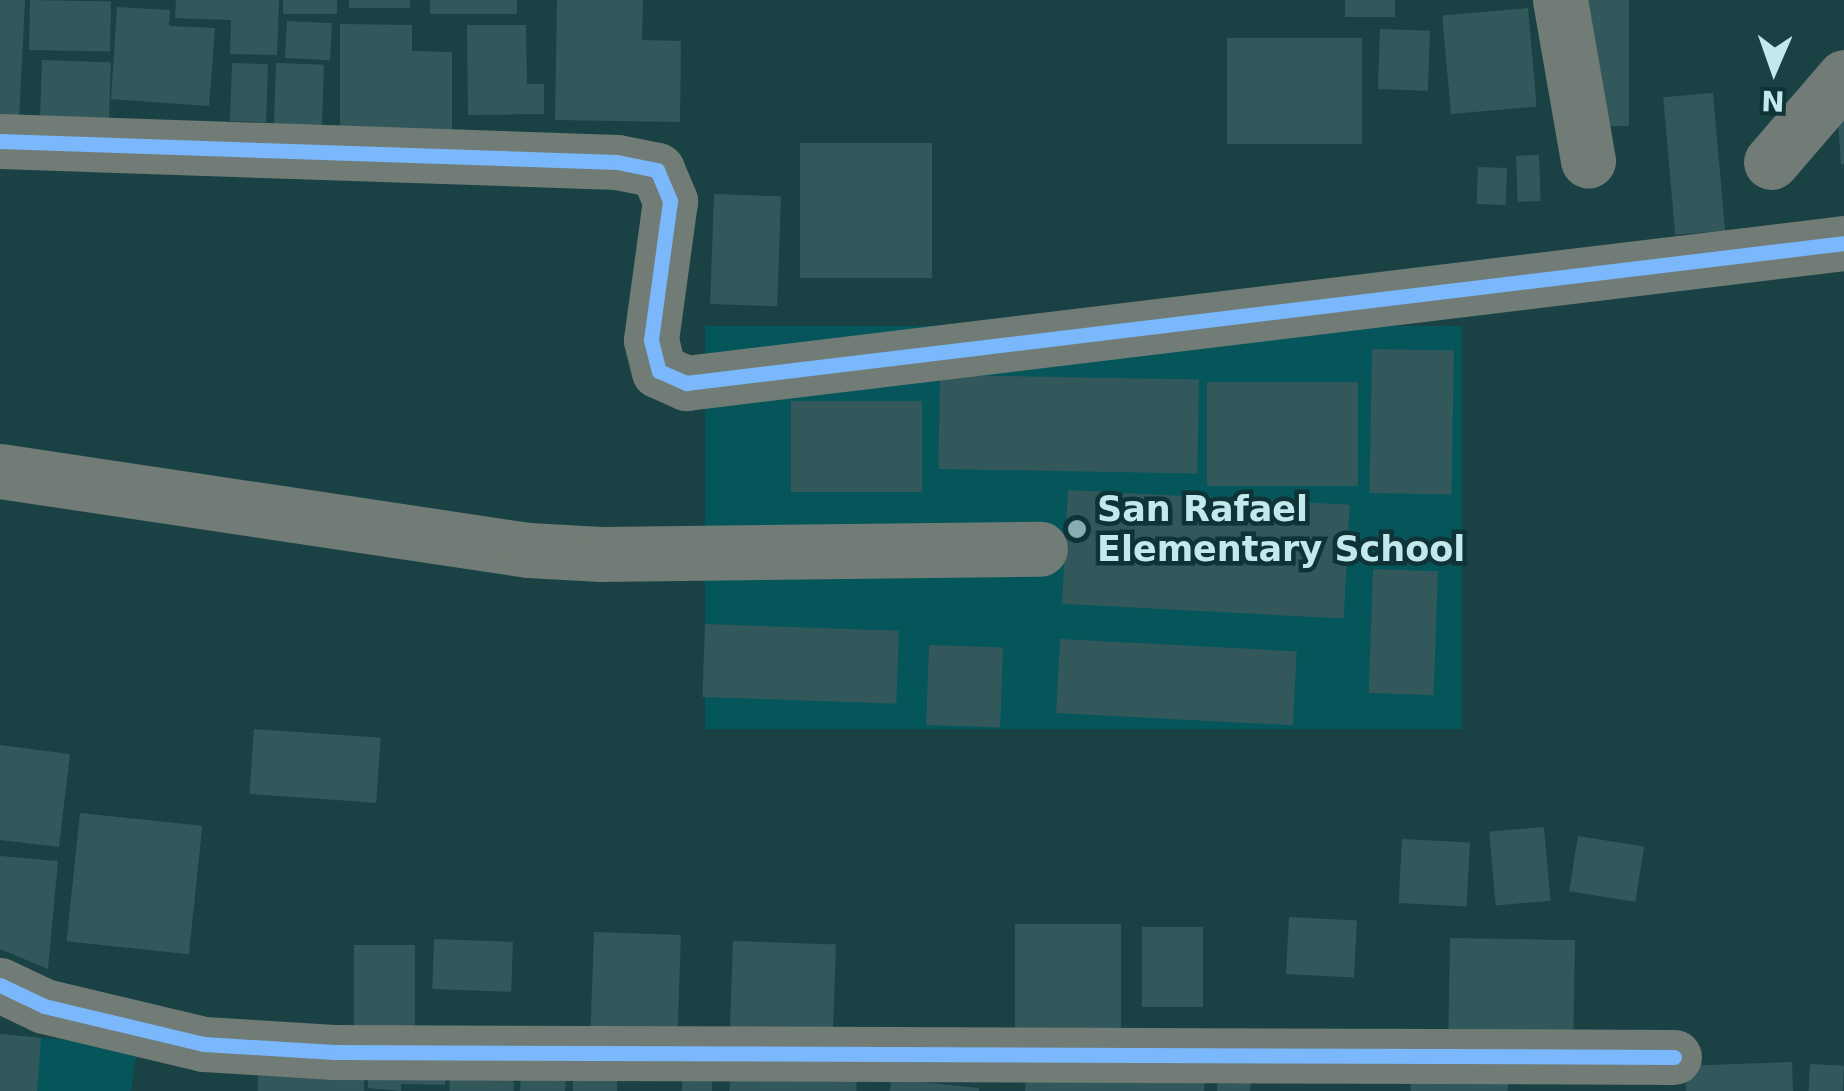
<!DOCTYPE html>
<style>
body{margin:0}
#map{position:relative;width:1844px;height:1091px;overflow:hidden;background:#1a4244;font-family:"DejaVu Sans",sans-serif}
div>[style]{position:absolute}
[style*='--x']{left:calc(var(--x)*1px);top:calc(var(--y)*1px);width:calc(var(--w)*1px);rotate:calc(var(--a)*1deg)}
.built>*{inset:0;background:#04565b;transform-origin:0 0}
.building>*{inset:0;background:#33585b;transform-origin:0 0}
.street>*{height:55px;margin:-27.5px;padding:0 27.5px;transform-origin:27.5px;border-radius:27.5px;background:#707c75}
.cycleway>*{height:15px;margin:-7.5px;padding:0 7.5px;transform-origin:7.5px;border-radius:7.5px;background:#7ab7fb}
.dots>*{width:28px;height:28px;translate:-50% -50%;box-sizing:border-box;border:5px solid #0f3336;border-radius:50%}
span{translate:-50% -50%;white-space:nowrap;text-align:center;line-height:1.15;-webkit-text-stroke:9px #0f3336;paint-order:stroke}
.poi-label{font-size:35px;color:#c2e9ec;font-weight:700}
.left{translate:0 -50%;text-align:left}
.north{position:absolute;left:1724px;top:20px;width:100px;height:100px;-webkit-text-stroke:8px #0f3336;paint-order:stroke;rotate:182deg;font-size:28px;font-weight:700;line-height:40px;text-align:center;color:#c2e9ec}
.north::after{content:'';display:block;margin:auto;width:35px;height:45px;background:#c2e9ec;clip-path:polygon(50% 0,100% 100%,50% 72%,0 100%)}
</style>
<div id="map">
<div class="built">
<i style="left:705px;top:326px;width:757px;height:403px"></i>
<i style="clip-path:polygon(0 1034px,137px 1046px,131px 1091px,0 1091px)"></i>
</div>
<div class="building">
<i style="clip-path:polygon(0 0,25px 0,19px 120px,0 119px)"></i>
<i style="left:30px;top:0;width:81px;height:50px;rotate:1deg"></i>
<i style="clip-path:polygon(176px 0,279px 0,277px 55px,230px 54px,231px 20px,175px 18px)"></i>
<i style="left:283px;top:0;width:54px;height:14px"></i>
<i style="left:349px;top:0;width:61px;height:8px"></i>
<i style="left:430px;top:0;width:87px;height:14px"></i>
<i style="clip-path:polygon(557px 0,643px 0,642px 40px,681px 41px,680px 122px,555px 120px)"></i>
<i style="left:1345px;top:0;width:50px;height:17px"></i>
<i style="left:1574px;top:0;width:55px;height:126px"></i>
<i style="clip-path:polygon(117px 7px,170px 10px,169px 26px,215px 28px,209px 106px,111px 99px)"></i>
<i style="left:1528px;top:8px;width:99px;height:86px;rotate:85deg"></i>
<i style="left:287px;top:21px;width:45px;height:37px;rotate:3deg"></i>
<i style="clip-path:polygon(340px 24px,412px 25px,412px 51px,452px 52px,452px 134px,340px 134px)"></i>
<i style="clip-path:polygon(467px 25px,526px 25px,527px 84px,544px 84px,544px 114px,468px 115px)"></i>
<i style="left:1380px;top:29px;width:50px;height:60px;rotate:2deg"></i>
<i style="left:1227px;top:38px;width:135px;height:106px"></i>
<i style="left:42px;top:60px;width:69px;height:68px;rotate:2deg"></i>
<i style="left:232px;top:63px;width:36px;height:58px;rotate:2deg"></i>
<i style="left:276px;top:63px;width:48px;height:74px;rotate:2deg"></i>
<i style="left:1713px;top:93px;width:138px;height:50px;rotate:85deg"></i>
<i style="clip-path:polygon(1837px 104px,1844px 104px,1844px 164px,1841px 165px)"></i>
<i style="left:800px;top:143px;width:132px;height:135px"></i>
<i style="left:1539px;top:155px;width:46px;height:23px;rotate:88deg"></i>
<i style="left:1478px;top:167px;width:29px;height:37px;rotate:2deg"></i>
<i style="left:714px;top:194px;width:67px;height:110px;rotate:2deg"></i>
<i style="left:1372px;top:349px;width:82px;height:144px;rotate:1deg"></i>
<i style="left:940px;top:375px;width:259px;height:94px;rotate:1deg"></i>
<i style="left:1207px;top:382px;width:151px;height:104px"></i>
<i style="left:791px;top:401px;width:131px;height:91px"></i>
<i style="left:1068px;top:490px;width:282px;height:114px;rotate:3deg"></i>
<i style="left:1373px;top:569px;width:65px;height:124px;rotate:2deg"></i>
<i style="left:705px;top:624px;width:194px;height:73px;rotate:2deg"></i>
<i style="left:1060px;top:639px;width:237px;height:74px;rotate:3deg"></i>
<i style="left:929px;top:645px;width:74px;height:80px;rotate:2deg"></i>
<i style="left:254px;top:729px;width:127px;height:65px;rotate:4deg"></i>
<i style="clip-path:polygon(0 745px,70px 754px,59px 847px,0 840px)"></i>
<i style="left:80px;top:813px;width:123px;height:129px;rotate:6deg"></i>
<i style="left:1544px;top:827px;width:74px;height:55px;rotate:85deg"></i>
<i style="left:1578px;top:836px;width:67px;height:56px;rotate:9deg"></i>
<i style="left:1402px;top:839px;width:68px;height:64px;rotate:3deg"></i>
<i style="clip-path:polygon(0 856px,58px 861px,48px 969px,0 949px)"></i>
<i style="left:1289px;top:917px;width:68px;height:57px;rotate:3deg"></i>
<i style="left:1121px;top:924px;width:104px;height:106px;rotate:90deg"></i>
<i style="left:1142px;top:927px;width:61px;height:80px"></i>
<i style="left:594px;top:932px;width:87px;height:101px;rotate:2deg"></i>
<i style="left:1450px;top:938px;width:125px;height:95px;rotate:1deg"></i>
<i style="left:434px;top:939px;width:79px;height:50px;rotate:2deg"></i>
<i style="left:733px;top:941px;width:103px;height:88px;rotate:2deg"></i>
<i style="left:354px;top:945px;width:61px;height:91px"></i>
<i style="clip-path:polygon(0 1034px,41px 1038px,37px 1091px,0 1091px)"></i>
<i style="clip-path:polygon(1027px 1055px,1206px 1064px,1204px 1091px,1025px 1091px)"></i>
<i style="left:259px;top:1056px;width:106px;height:35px;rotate:2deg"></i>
<i style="clip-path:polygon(368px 1057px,445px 1059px,445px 1085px,401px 1084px,401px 1091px,368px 1088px)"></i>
<i style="left:573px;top:1060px;width:44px;height:31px"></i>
<i style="left:730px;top:1060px;width:127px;height:31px;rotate:1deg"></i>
<i style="left:450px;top:1062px;width:64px;height:29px;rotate:1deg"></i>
<i style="left:522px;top:1062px;width:45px;height:29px;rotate:4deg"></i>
<i style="left:1792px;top:1062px;width:29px;height:107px;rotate:88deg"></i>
<i style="left:1810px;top:1064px;width:34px;height:27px;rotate:3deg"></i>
<i style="left:682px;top:1069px;width:30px;height:22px"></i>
<i style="left:1411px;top:1072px;width:97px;height:19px;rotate:1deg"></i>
<i style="clip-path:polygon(891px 1079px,979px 1088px,979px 1091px,890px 1091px)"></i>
<i style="clip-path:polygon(1218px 1079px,1251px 1081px,1250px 1091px,1217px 1091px)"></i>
</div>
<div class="street">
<i style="--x:1560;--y:0;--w:163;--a:80.1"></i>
<i style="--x:0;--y:141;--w:617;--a:1.95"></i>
<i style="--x:617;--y:162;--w:41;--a:11.3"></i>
<i style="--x:657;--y:170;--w:34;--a:67"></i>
<i style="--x:670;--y:201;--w:140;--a:97.8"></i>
<i style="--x:651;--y:340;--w:32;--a:76"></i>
<i style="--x:659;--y:371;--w:30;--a:24"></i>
<i style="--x:686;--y:383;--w:1166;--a:-6.89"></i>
<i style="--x:1771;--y:162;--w:112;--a:-49.3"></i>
<i style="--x:0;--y:471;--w:534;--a:8.51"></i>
<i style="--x:528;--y:550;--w:73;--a:3.1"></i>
<i style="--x:601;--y:554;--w:439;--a:-0.7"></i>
<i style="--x:0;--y:985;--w:49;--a:25.5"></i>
<i style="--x:44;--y:1006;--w:164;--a:13.4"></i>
<i style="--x:204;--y:1044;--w:130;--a:3.5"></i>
<i style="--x:334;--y:1052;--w:1340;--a:0.21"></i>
</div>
<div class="cycleway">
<i style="--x:0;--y:141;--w:617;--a:1.95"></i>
<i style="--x:617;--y:162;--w:41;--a:11.3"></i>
<i style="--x:657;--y:170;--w:34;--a:67"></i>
<i style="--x:670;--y:201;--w:140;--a:97.8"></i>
<i style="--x:651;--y:340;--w:32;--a:76"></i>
<i style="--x:659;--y:371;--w:30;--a:24"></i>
<i style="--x:686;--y:383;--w:1166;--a:-6.89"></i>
<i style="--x:0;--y:985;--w:49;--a:25.5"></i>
<i style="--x:44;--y:1006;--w:164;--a:13.4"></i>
<i style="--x:204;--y:1044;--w:130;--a:3.5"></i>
<i style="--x:334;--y:1052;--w:1340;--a:0.21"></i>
</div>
<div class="dots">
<i style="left:1077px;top:529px;background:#87afb1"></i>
</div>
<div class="poi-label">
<span class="left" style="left:1097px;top:529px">San Rafael<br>Elementary School</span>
</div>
<div class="north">N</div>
</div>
